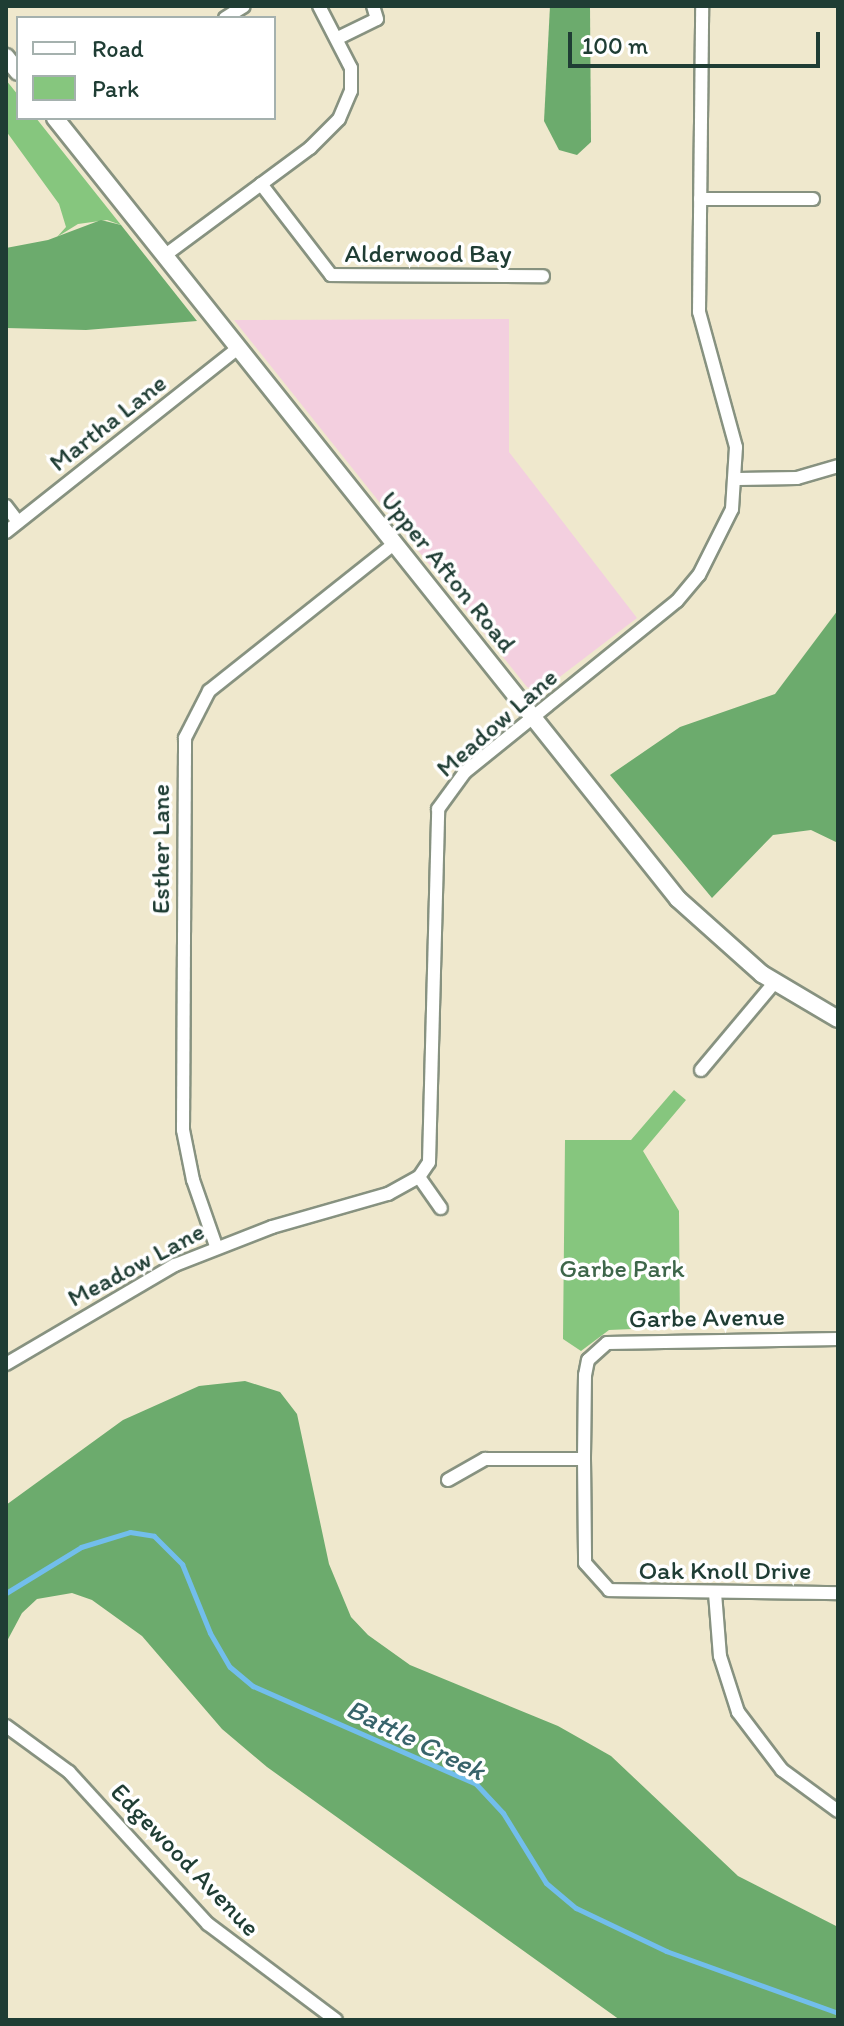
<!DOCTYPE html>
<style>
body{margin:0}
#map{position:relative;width:844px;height:2026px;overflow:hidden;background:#efe8cd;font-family:Itim,sans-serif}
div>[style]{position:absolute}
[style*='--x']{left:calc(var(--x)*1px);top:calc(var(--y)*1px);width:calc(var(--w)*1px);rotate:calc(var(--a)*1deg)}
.built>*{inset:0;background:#f3cfdf}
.green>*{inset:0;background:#86c67e}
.forest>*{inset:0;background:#6cab6d}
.stream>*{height:5px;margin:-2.5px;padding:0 2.5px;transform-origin:2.5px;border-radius:2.5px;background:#72beec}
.roads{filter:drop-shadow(2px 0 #879280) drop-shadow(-2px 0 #879280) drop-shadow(0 2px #879280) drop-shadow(0 -2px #879280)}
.minor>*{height:12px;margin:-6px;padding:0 6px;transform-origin:6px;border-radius:6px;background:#fff}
.tertiary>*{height:16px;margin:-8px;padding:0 8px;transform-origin:8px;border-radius:8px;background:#fff}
span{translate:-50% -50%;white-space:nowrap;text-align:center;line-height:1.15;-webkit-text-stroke:7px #fff;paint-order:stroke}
.street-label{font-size:26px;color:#1f3d34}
.park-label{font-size:26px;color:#3e664a}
.water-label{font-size:28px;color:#38646b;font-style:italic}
.frame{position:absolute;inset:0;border:8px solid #1f3d34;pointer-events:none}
.legend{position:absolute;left:16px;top:16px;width:260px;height:104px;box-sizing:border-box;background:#fff;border:2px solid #a5b1ae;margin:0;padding:10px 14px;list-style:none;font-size:24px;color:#1f3d34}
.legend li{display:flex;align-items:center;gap:16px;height:40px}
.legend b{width:40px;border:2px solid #a5b1ae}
.scale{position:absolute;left:568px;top:32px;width:252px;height:36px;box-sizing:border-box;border:4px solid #1f3d34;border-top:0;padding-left:10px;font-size:24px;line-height:28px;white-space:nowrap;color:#1f3d34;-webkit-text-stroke:6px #fff;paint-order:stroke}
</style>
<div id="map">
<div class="built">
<i style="clip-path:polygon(509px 319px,509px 452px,637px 618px,540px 692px,527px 687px,234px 320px)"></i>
</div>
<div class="green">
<i style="clip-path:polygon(6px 80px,18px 95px,18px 118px,36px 118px,121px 225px,107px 220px,78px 224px,57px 237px,66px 227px,59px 204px,6px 131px)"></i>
<i style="clip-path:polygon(674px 1090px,686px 1100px,643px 1151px,679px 1211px,680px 1327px,609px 1330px,581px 1351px,563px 1339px,565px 1140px,631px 1140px)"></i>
</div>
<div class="forest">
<i style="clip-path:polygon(550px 6px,590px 6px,591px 142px,577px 155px,559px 150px,544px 121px)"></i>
<i style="clip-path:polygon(101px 220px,121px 225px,197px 321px,86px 330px,6px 328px,6px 248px,48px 240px)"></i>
<i style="clip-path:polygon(838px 610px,838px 843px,811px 830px,773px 835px,712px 898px,610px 775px,680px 727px,775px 694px)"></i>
<i style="clip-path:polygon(245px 1381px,280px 1392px,297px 1414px,329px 1564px,351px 1617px,368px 1635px,410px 1665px,558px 1726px,611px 1756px,738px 1876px,838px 1927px,838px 2020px,620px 2020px,267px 1767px,222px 1729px,142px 1636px,92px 1600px,72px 1593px,37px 1599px,22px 1613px,6px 1643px,6px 1505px,123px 1420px,199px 1386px)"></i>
</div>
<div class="stream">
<i style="--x:6;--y:1593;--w:88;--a:-31.5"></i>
<i style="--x:81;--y:1547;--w:51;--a:-17"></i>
<i style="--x:130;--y:1532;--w:24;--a:9"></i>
<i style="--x:154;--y:1536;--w:40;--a:45"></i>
<i style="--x:182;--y:1564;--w:74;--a:67.9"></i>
<i style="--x:210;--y:1633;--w:39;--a:60"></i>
<i style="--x:230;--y:1667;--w:30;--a:40"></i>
<i style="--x:253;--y:1686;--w:244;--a:23.7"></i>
<i style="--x:476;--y:1784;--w:40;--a:47"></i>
<i style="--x:503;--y:1813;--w:82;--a:58.4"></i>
<i style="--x:546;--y:1883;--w:39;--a:40"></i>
<i style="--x:576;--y:1908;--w:100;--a:25.5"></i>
<i style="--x:666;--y:1951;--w:183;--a:19.8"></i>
</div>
<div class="roads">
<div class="minor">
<i style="--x:225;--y:18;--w:22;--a:-32"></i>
<i style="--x:338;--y:38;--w:43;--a:-26"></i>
<i style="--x:377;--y:19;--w:14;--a:-107"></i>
<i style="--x:261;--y:184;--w:115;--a:52.4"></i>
<i style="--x:331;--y:275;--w:212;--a:0.3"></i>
<i style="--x:700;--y:199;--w:113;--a:0"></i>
<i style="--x:164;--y:256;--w:182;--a:-36.5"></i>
<i style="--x:310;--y:148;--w:41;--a:-45"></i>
<i style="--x:339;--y:119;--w:30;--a:-67"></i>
<i style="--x:351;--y:91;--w:23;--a:-90"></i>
<i style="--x:351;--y:68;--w:70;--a:-117.3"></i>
<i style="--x:738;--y:479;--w:59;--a:-1"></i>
<i style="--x:797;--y:478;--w:43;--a:-16.3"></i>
<i style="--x:6;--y:506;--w:20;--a:53"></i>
<i style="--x:6;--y:532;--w:296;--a:-38.4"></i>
<i style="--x:701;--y:1070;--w:114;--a:-50"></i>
<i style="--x:419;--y:1177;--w:38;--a:55"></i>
<i style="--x:216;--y:1246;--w:70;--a:-109.2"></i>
<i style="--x:193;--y:1180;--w:51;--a:-101.3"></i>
<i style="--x:183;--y:1130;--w:392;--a:-89.7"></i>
<i style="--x:185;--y:738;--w:53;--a:-62.9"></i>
<i style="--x:209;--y:691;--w:236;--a:-38.5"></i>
<i style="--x:838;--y:1339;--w:231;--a:179"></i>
<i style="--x:607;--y:1343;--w:25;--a:138"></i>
<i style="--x:588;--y:1360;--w:15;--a:101"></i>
<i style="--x:585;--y:1375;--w:84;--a:90.7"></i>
<i style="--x:584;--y:1459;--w:104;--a:89.4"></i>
<i style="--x:585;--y:1563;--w:36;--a:48"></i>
<i style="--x:609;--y:1590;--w:229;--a:0.8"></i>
<i style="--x:6;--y:1364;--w:196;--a:-30.4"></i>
<i style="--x:175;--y:1265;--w:104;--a:-21.4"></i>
<i style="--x:272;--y:1227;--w:121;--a:-15.9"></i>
<i style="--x:388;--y:1194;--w:35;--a:-29"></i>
<i style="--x:419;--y:1177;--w:18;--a:-56"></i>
<i style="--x:429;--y:1162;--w:353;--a:-88.5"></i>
<i style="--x:438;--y:809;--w:46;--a:-53.9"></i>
<i style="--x:465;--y:772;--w:272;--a:-38.9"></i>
<i style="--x:677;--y:601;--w:34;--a:-50"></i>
<i style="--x:699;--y:575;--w:74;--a:-63.4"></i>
<i style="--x:732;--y:509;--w:62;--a:-86.3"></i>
<i style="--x:736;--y:447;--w:140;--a:-105.3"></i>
<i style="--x:699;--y:312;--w:306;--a:-89.4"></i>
<i style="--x:448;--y:1480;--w:43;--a:-29.6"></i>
<i style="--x:485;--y:1459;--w:99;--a:0"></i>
<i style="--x:715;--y:1593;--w:63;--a:85.5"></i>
<i style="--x:720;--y:1656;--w:59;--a:72.2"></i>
<i style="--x:738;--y:1712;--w:73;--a:52.8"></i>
<i style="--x:782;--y:1770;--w:69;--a:36.2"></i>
<i style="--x:6;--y:1726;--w:78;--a:36.1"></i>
<i style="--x:69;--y:1772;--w:206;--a:47.6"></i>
<i style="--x:208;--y:1924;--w:160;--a:36.9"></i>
</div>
<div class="tertiary">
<i style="--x:6;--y:57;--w:19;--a:51"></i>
<i style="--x:55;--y:118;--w:999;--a:51.42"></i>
<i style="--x:678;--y:899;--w:113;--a:41.8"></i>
<i style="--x:762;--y:974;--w:88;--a:30.6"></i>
</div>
</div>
<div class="street-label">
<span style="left:428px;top:254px">Alderwood Bay</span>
<span style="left:108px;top:423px;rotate:-38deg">Martha Lane</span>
<span style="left:448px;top:572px;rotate:51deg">Upper Afton Road</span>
<span style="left:497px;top:723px;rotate:-41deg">Meadow Lane</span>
<span style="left:161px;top:849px;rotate:-90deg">Esther Lane</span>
<span style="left:136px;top:1265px;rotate:-28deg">Meadow Lane</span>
<span style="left:707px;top:1318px;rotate:-1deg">Garbe Avenue</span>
<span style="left:725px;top:1571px">Oak Knoll Drive</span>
<span style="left:185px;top:1860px;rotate:46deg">Edgewood Avenue</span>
</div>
<div class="park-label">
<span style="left:622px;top:1269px">Garbe Park</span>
</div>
<div class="water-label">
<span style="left:416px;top:1739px;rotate:26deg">Battle Creek</span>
</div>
<div class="frame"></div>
<ul class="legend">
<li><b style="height:10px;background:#fff"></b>Road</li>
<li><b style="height:22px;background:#86c67e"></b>Park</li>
</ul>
<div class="scale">100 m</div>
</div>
